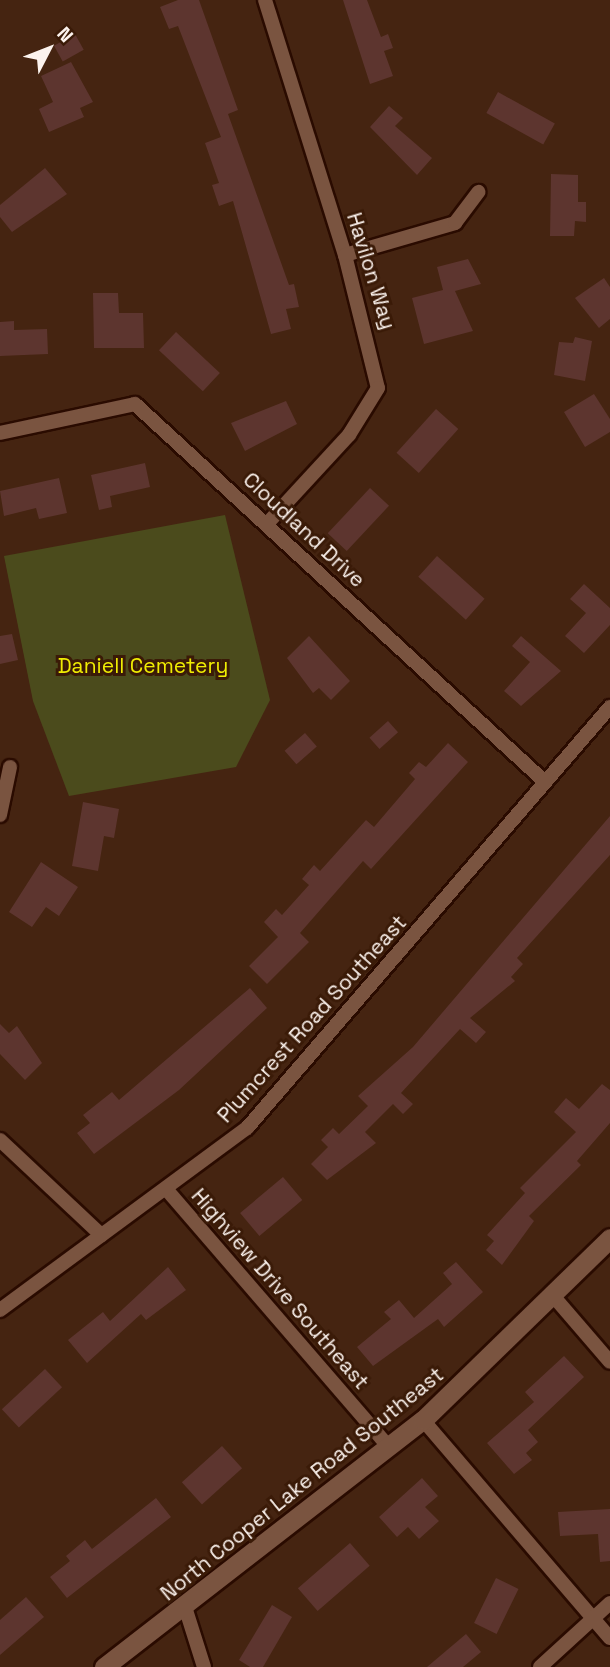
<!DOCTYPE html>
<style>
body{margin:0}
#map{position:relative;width:610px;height:1667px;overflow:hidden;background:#452411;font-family:"Space Grotesk",sans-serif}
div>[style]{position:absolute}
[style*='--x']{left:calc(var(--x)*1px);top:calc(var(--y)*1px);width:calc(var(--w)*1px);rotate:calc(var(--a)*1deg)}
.green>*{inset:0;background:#4b4b1c}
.building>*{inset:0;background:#5d352f;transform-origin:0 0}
.roads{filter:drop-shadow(2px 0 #2a0b00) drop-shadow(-2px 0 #2a0b00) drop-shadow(0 2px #2a0b00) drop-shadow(0 -2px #2a0b00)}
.street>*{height:14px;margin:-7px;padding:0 7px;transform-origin:7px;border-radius:7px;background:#7a5440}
.secondary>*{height:19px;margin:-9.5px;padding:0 9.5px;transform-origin:9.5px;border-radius:9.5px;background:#7a5440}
span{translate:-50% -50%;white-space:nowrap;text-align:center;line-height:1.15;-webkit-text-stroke:6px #3a1a07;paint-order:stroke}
.street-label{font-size:21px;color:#fcf3ee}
.park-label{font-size:21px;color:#f0ed03}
.north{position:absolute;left:14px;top:14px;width:70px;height:70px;-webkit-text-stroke:5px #3a1a07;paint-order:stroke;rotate:48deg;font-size:19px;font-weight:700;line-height:28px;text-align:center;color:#fcf3ee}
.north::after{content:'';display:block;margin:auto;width:24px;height:32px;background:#fcf3ee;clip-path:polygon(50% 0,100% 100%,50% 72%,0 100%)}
</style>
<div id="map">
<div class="green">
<i style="clip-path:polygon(225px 515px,270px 700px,236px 767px,69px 796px,33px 701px,4px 556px)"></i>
</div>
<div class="building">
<i style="clip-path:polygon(178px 0,199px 0,238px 110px,228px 114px,289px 285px,294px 284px,299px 307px,286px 309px,291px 329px,271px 334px,233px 201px,219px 206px,212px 185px,219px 183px,205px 143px,221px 137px,178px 26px,169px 29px,160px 7px)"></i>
<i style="clip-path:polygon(343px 0,367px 0,381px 37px,388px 34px,393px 48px,384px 51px,393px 76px,370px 84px)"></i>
<i style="left:75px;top:34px;width:18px;height:24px;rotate:61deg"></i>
<i style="clip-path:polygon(71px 62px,93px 102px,80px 108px,84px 117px,49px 132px,39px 109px,53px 102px,41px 76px)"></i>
<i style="left:498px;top:92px;width:65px;height:24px;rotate:29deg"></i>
<i style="clip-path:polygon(389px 106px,403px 118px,395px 126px,432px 158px,417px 175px,370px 127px)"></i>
<i style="clip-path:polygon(45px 168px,67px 194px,12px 232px,0 217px,0 205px)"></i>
<i style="clip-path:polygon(551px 174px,578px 175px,578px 202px,586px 202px,586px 222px,575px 221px,574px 236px,550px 236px)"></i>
<i style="clip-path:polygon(468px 259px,481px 284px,455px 291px,473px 331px,424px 344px,412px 298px,443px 290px,437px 267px)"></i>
<i style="clip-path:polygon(604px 278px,610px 287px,610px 319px,599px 328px,575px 298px)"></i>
<i style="clip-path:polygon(93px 293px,118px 293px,119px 313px,143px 313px,144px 348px,94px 348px)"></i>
<i style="clip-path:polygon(14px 321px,14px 330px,47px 329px,48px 354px,0 356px,0 322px)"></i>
<i style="left:176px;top:332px;width:60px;height:25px;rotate:43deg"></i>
<i style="clip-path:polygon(575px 337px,592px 341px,585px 381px,554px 375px,559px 342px,573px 343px)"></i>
<i style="clip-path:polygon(594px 394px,610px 419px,610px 432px,585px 447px,564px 412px)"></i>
<i style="clip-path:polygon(286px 401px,297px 424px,245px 451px,231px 423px)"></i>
<i style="left:436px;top:409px;width:30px;height:59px;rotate:42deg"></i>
<i style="clip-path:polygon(145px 463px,150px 487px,110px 496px,112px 507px,99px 510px,91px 475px)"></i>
<i style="clip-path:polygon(59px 478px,67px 513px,39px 519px,36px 508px,4px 516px,0 491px)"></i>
<i style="left:370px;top:488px;width:26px;height:62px;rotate:43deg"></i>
<i style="left:437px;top:556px;width:64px;height:28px;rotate:42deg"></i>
<i style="clip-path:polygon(584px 584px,610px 608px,610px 625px,584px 653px,565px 636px,586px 613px,570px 599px)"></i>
<i style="clip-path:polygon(12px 634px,18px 660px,0 664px,0 636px)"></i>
<i style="clip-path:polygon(309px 636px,350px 681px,331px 700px,319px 688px,313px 693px,287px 658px)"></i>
<i style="clip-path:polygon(521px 636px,561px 671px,521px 706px,504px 691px,530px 662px,512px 646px)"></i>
<i style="left:388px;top:721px;width:15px;height:25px;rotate:48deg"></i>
<i style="left:305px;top:733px;width:18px;height:27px;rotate:49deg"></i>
<i style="clip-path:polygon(448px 743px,468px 762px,371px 869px,363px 861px,300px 933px,309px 942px,267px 984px,249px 966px,278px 937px,264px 922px,276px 909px,282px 915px,309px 885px,302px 879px,314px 865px,320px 871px,366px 820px,374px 827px,415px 779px,409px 773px,419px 762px,426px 767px)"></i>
<i style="clip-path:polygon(83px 802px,119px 809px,114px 838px,104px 836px,98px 871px,72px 866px)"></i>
<i style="clip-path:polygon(610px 816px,610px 855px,517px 958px,523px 964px,511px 977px,515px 981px,470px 1018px,486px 1032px,476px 1043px,460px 1029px,401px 1093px,413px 1104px,403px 1114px,393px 1104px,365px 1132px,376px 1143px,327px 1180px,311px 1164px,328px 1147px,321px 1140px,333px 1128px,339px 1134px,368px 1106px,358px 1096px,413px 1047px)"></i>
<i style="clip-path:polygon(41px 862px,78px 887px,59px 916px,46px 907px,32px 927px,9px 912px)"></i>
<i style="clip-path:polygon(250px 988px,267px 1008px,179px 1090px,94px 1154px,77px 1133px,90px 1123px,83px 1115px,112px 1092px,119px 1100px)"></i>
<i style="clip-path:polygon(0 1024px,9px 1033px,17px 1026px,42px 1063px,25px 1080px,0 1054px)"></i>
<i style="clip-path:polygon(602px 1084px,610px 1090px,610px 1123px,577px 1161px,581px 1165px,529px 1216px,534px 1221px,502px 1265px,486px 1250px,494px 1241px,487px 1235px,525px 1193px,520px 1188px,576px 1132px,554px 1112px,566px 1098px,579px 1109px)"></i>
<i style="left:283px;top:1177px;width:30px;height:56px;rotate:50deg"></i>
<i style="clip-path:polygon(456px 1262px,483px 1292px,444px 1327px,438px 1319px,373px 1366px,357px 1347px,391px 1319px,384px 1312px,399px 1300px,414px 1318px,452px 1284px,443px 1273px)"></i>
<i style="clip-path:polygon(168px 1267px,186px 1290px,146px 1320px,141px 1314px,87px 1363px,68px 1340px,103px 1312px,110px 1321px)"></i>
<i style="clip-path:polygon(564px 1356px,584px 1377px,528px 1430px,538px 1442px,526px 1453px,532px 1460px,514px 1474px,487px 1443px,534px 1402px,525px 1392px)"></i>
<i style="left:45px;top:1369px;width:25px;height:59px;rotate:47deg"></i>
<i style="left:222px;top:1446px;width:30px;height:54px;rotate:48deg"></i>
<i style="clip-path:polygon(422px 1478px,438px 1496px,425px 1507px,439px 1521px,419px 1539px,408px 1527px,397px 1537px,379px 1517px)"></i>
<i style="clip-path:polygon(156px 1498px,171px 1517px,67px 1598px,50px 1577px,70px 1561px,66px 1556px,85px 1540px,92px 1549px)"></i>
<i style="clip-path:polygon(610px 1509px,610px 1561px,600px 1562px,598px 1534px,560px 1536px,558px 1512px)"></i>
<i style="left:350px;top:1543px;width:30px;height:69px;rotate:49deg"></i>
<i style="left:496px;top:1578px;width:25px;height:50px;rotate:26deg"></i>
<i style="clip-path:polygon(26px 1597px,44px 1617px,0 1655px,0 1620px)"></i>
<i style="clip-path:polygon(272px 1605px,292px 1617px,263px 1667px,250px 1667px,239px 1660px)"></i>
<i style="clip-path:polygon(466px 1634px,481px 1652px,463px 1667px,427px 1667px)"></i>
</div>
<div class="roads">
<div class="street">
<i style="--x:265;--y:0;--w:267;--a:72.6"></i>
<i style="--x:345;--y:255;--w:137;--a:76.1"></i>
<i style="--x:378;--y:388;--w:55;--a:121.7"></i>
<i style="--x:349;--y:435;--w:121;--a:132.7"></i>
<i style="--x:345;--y:255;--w:115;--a:-16.2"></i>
<i style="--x:455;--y:223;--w:39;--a:-53"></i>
<i style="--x:0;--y:433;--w:138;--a:-12.1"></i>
<i style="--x:135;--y:404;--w:558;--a:42.67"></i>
<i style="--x:0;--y:815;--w:49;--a:-78.2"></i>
<i style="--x:0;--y:1140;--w:139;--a:43.2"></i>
<i style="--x:167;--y:1190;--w:340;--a:49.2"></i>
<i style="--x:555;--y:1298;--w:84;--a:49.3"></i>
<i style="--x:0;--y:1310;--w:307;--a:-36.4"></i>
<i style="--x:247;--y:1128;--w:556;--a:-49.23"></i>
<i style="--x:423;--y:1420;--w:287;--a:49.4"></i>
<i style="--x:186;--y:1610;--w:60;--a:72.5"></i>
<i style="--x:540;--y:1667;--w:95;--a:-42.4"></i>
</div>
<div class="secondary">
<i style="--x:104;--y:1667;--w:403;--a:-37.8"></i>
<i style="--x:423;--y:1420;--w:261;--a:-44.2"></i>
</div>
</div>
<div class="street-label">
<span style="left:371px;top:271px;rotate:73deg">Havilon Way</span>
<span style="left:304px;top:530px;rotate:43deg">Cloudland Drive</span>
<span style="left:312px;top:1019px;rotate:-48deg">Plumcrest Road Southeast</span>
<span style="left:280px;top:1289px;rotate:49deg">Highview Drive Southeast</span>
<span style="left:302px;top:1484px;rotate:-39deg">North Cooper Lake Road Southeast</span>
</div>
<div class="park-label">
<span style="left:143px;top:666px">Daniell Cemetery</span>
</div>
<div class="north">N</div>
</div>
